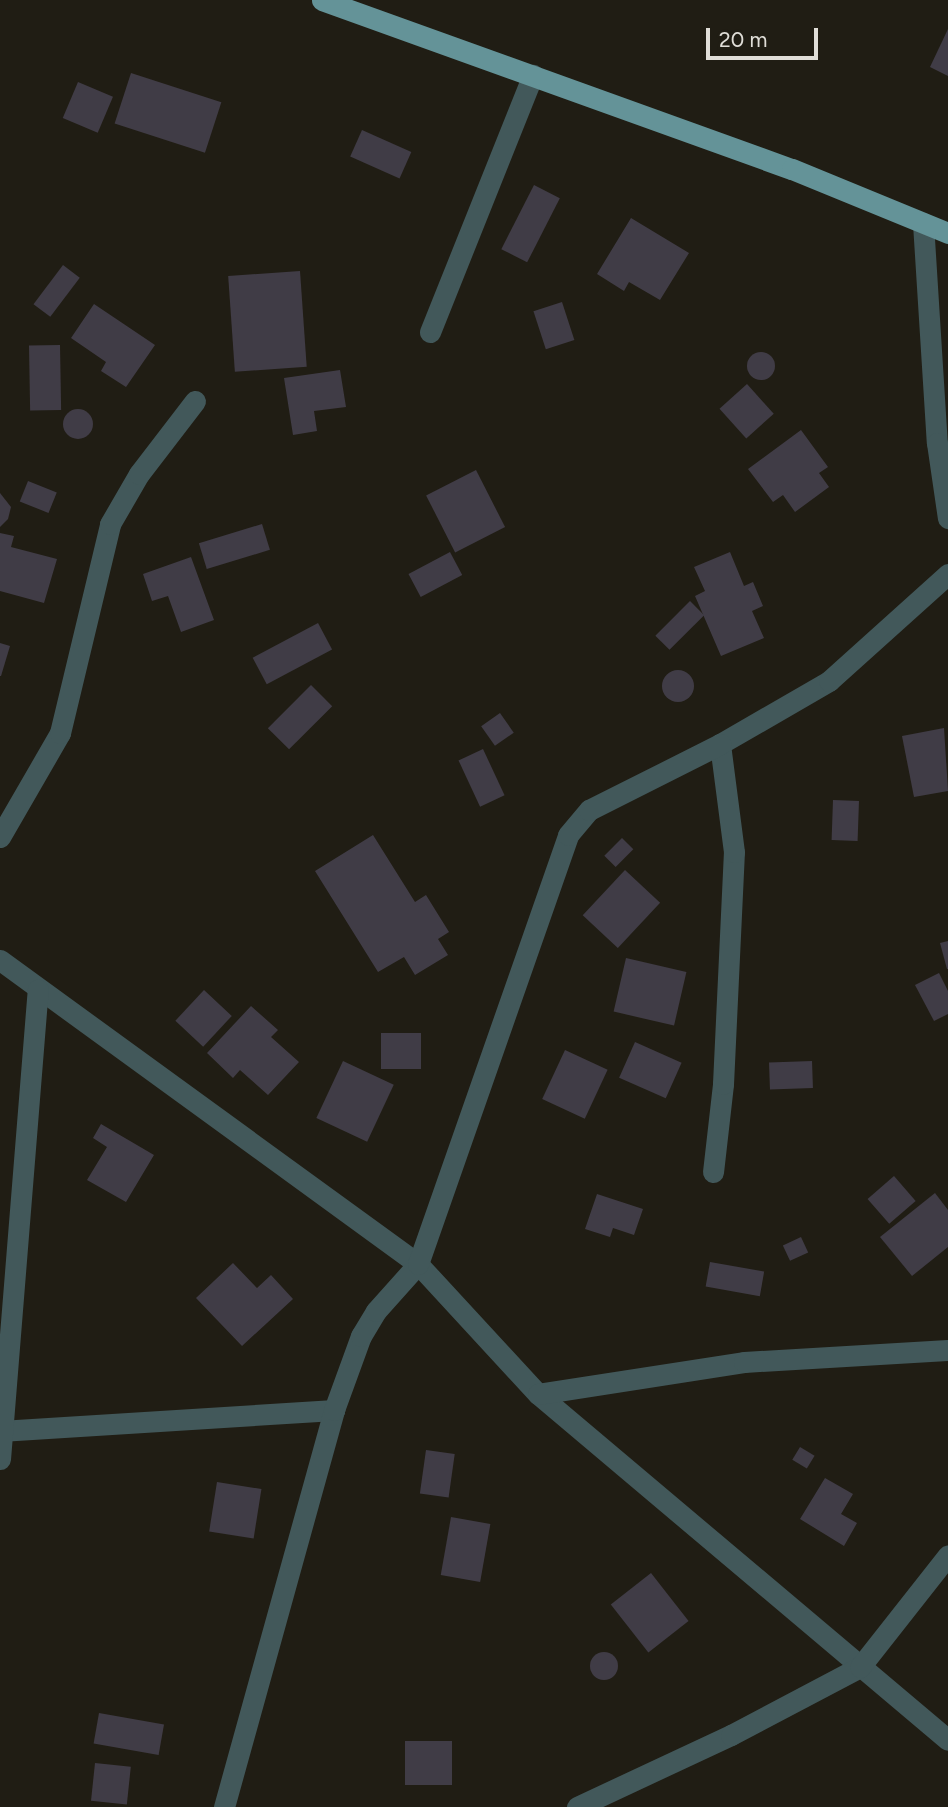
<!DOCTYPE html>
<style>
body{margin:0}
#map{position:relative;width:948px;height:1807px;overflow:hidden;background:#201d14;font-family:Figtree,sans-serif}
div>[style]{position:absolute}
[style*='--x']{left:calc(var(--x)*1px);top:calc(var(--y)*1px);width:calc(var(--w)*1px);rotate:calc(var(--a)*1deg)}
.building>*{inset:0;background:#403c46;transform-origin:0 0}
.round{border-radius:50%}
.minor>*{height:21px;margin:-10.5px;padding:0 10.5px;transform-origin:10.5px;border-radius:10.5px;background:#42585a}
.major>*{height:21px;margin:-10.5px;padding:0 10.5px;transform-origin:10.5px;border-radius:10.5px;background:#649398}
span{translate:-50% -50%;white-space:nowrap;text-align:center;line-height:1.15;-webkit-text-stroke:7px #201d14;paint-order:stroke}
.scale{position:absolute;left:706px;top:28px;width:112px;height:32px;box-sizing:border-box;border:4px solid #e0ded8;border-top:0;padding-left:9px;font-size:21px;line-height:24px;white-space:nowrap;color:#e0ded8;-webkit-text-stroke:5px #201d14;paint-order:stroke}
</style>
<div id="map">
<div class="building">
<i style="clip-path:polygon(948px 29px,948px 76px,930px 67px)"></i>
<i style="left:131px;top:73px;width:95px;height:53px;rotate:18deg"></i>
<i style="left:78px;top:82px;width:38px;height:39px;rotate:23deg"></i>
<i style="left:362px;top:130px;width:54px;height:29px;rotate:24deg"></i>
<i style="left:534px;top:185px;width:29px;height:72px;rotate:27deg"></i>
<i style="clip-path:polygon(631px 218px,689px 253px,660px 300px,629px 282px,624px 291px,597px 274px)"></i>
<i style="left:63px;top:265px;width:21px;height:49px;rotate:37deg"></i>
<i style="left:300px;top:271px;width:96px;height:72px;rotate:86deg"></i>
<i style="left:562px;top:302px;width:40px;height:30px;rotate:72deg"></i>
<i style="clip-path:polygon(94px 304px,155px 345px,126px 387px,101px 371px,106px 362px,71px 338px)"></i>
<i style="left:60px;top:345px;width:65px;height:31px;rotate:89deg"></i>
<i class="round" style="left:747px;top:352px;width:28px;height:28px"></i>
<i style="clip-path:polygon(340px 370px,346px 407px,314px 411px,317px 431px,293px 435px,284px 378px)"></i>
<i style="left:747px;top:384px;width:40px;height:37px;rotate:48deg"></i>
<i class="round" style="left:63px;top:409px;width:30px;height:30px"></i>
<i style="clip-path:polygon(801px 430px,828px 467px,819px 473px,829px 487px,795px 512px,783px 495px,773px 502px,748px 469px)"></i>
<i style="left:476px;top:470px;width:64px;height:56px;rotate:63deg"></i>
<i style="left:28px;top:481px;width:31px;height:22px;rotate:22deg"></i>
<i style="clip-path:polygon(0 493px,11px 507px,8px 519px,0 527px)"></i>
<i style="left:262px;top:524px;width:27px;height:66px;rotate:73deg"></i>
<i style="clip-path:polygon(0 533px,14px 536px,11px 547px,57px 559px,44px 603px,0 591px)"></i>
<i style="left:450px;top:552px;width:26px;height:47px;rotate:62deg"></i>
<i style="clip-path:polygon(730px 552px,744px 586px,753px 582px,763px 606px,752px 611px,764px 638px,721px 656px,695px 596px,705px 591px,694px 567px)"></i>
<i style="clip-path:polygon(191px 557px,214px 620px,181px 632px,168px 596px,152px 601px,143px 574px)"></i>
<i style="left:690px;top:601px;width:20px;height:49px;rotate:45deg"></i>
<i style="left:318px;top:623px;width:30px;height:74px;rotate:62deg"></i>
<i style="clip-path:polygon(0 643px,10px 646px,1px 676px,0 676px)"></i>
<i class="round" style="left:662px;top:670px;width:32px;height:32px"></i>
<i style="left:311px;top:685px;width:30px;height:61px;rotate:45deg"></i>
<i style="left:500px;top:713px;width:24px;height:23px;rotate:55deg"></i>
<i style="clip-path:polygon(944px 728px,948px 791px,914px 797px,902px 736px)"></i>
<i style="left:483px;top:749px;width:51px;height:27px;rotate:65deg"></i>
<i style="left:833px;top:800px;width:26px;height:40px;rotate:2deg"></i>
<i style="clip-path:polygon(373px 835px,415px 902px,426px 895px,449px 932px,438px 939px,448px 955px,415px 975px,404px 957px,378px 972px,315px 871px)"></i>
<i style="left:622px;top:838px;width:16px;height:25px;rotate:45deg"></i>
<i style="left:625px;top:870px;width:48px;height:62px;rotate:43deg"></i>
<i style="clip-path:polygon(948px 941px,948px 969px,947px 969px,940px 943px)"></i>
<i style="left:626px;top:958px;width:62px;height:55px;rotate:13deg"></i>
<i style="clip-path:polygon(939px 973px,948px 991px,948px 1014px,934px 1021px,915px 985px)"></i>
<i style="left:204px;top:990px;width:38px;height:42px;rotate:43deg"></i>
<i style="clip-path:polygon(251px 1006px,278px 1030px,271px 1037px,299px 1062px,268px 1095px,240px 1070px,233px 1078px,207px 1053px)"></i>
<i style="left:381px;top:1033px;width:40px;height:36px"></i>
<i style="left:635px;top:1042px;width:51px;height:39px;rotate:24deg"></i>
<i style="left:565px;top:1050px;width:47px;height:54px;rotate:25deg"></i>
<i style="left:343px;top:1061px;width:56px;height:63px;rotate:25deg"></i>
<i style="left:812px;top:1061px;width:27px;height:43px;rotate:88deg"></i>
<i style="clip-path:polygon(101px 1124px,154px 1155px,126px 1202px,87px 1180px,107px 1147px,93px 1138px)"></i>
<i style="left:894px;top:1176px;width:33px;height:35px;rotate:49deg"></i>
<i style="clip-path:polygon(935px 1193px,948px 1210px,948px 1247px,912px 1276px,880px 1237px)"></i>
<i style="clip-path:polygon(597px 1194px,643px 1209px,634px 1235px,613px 1228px,610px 1237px,585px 1229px)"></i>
<i style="left:801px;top:1237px;width:17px;height:20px;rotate:65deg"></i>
<i style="left:710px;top:1262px;width:55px;height:25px;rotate:10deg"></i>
<i style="clip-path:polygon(233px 1263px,257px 1288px,271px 1275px,293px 1299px,242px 1346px,196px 1298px)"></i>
<i style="left:800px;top:1447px;width:17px;height:15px;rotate:31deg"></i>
<i style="left:426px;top:1450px;width:29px;height:44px;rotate:8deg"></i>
<i style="clip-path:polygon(825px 1478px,853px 1494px,841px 1514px,857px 1523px,844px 1546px,800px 1519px)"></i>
<i style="left:217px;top:1482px;width:45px;height:50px;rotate:9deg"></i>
<i style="left:451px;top:1517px;width:40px;height:59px;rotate:10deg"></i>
<i style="left:651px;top:1573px;width:61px;height:51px;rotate:52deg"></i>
<i class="round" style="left:590px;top:1652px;width:28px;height:28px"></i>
<i style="left:99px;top:1713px;width:66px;height:31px;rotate:10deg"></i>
<i style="left:405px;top:1741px;width:47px;height:44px"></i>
<i style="left:95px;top:1763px;width:36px;height:38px;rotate:6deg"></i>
</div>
<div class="minor">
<i style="--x:923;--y:223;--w:220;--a:86.4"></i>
<i style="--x:937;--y:443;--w:76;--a:81.7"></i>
<i style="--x:430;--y:332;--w:277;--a:-68.2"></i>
<i style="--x:0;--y:837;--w:120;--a:-60"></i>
<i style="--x:60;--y:733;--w:215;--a:-76.5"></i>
<i style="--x:110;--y:524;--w:58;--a:-59.9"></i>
<i style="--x:139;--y:474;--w:92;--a:-52.5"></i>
<i style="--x:0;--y:960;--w:517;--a:36.03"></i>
<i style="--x:418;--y:1264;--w:177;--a:47.3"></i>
<i style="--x:538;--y:1394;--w:536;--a:40.16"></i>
<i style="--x:713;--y:1172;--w:89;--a:-83.5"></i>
<i style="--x:723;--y:1084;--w:232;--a:-87.3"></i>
<i style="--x:734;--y:852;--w:109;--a:-97.4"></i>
<i style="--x:720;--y:744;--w:126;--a:-30"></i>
<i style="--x:829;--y:681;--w:160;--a:-42"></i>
<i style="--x:538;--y:1394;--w:208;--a:-8.8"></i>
<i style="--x:744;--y:1362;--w:204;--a:-3.4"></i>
<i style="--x:0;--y:1431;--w:335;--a:-3.6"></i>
<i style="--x:0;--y:1459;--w:471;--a:-85.4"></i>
<i style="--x:224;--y:1807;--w:412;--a:-74.5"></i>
<i style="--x:334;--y:1410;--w:79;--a:-70"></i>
<i style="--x:361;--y:1336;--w:29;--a:-59"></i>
<i style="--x:376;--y:1311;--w:63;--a:-48.2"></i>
<i style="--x:418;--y:1264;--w:454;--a:-70.7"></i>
<i style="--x:568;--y:835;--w:33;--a:-50"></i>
<i style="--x:589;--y:810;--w:147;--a:-26.7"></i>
<i style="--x:577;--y:1807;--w:170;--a:-25.1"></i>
<i style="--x:731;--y:1735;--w:146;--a:-27.8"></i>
<i style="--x:860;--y:1667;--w:142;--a:-51.8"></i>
</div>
<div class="major">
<i style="--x:322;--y:0;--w:499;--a:19.8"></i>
<i style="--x:792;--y:169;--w:169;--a:22.3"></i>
</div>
<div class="scale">20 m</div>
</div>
